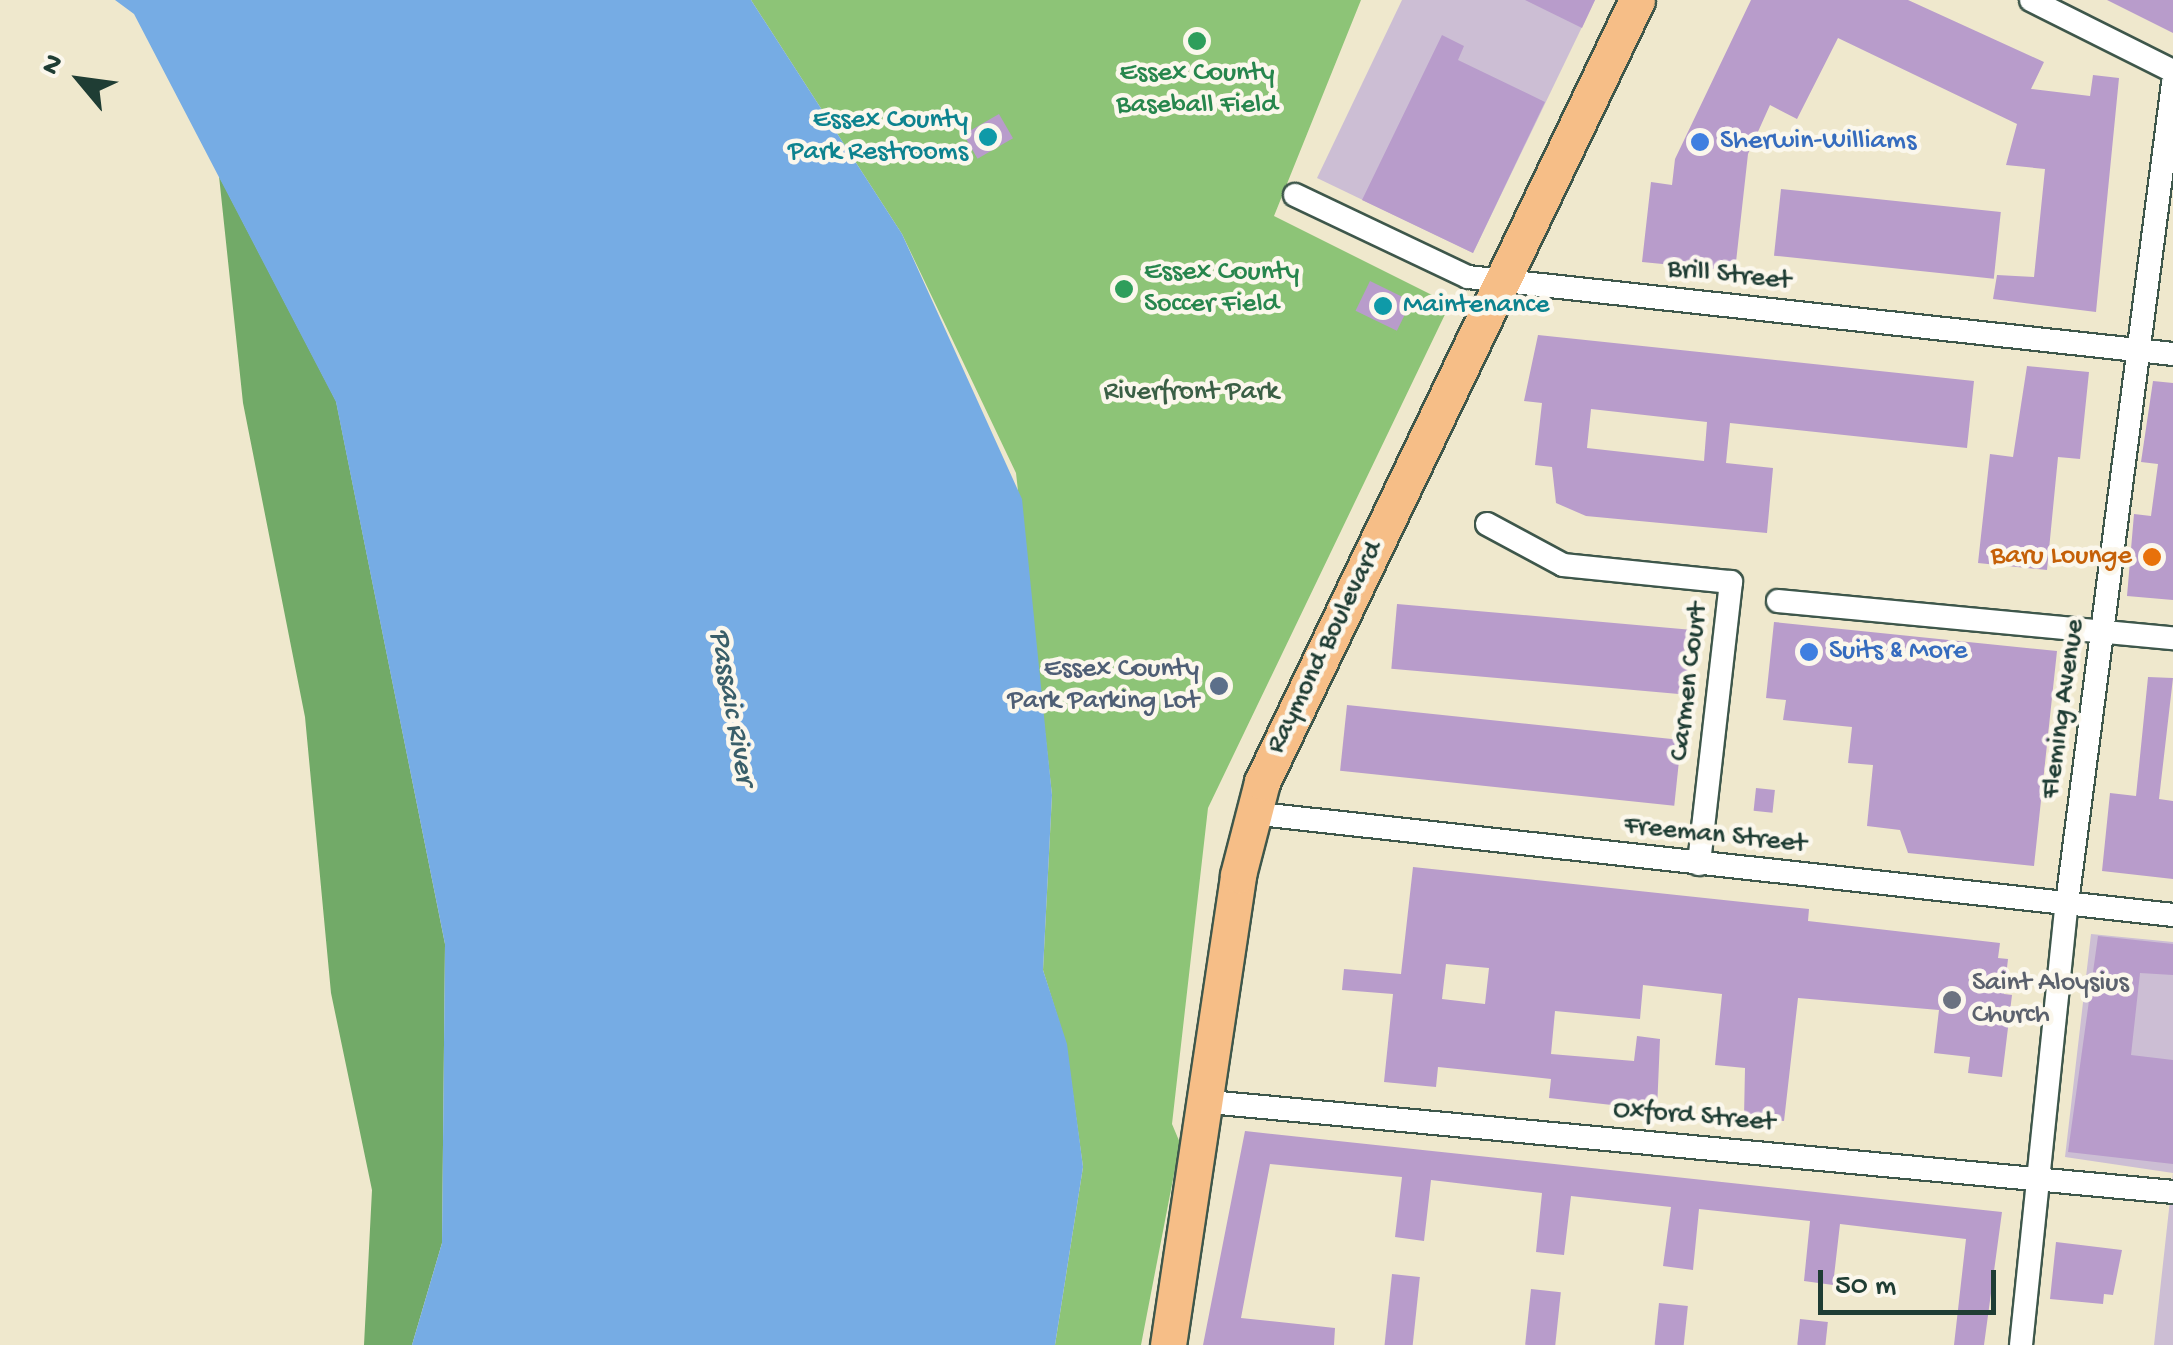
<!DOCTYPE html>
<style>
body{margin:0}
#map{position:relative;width:2173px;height:1345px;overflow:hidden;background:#efe8cd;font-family:"Gochi Hand",sans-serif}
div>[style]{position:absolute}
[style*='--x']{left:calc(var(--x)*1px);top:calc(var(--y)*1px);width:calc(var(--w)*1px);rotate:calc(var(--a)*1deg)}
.industrial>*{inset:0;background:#ccbed4}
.green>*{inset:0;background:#8dc477}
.forest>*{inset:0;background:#72aa68}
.water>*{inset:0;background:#76ace4}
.building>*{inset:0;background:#b89ccb;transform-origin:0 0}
.roads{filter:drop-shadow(2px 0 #3e574b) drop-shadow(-2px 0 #3e574b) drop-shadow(0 2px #3e574b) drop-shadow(0 -2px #3e574b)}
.street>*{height:22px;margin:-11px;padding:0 11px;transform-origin:11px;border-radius:11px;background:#fff}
.primary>*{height:35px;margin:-17.5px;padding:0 17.5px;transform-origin:17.5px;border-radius:17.5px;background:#f6be87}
.dots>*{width:28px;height:28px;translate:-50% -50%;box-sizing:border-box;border:5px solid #fbf7ec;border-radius:50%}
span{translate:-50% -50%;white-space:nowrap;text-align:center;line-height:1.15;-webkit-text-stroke:9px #fbf7ec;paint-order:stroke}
.leisure-label{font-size:28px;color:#27864d}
.left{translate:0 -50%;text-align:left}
.culture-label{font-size:28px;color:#0d838f}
.right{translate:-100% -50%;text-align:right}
.shop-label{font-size:28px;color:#366cbe}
.street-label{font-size:28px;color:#1f3d34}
.park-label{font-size:28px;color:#3a5f45}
.food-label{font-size:28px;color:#c56008}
.service-label{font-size:28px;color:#4e5e75}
.worship-label{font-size:28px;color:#5b616d}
.water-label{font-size:30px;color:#395e69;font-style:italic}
.north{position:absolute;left:30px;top:30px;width:100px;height:100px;-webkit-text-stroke:8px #fbf7ec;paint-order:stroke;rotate:299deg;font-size:28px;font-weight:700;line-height:40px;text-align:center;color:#1f3d34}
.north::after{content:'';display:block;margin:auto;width:35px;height:45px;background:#1f3d34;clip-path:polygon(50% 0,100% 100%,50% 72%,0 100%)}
.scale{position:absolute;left:1818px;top:1270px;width:178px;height:45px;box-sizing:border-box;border:5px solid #1f3d34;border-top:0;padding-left:12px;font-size:30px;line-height:35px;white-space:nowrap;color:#1f3d34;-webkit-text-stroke:8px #fbf7ec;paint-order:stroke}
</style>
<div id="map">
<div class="industrial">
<i style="clip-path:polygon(1402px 0,1595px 0,1473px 253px,1317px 178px)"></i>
<i style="clip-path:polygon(2091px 934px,2173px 942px,2173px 1345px,2154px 1345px,2173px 1173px,2065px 1157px)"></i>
</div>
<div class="green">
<i style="clip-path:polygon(751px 0,1361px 0,1274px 216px,1450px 304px,1208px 808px,1172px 1124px,1180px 1143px,1141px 1345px,1055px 1345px,1083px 1167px,1066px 1044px,1043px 970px,1052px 795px,1016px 473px,902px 234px)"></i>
</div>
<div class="forest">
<i style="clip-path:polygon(219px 176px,336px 401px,445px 944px,442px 1243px,412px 1345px,364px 1345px,372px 1190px,331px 993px,305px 717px,243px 403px)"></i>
</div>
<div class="water">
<i style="clip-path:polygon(115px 0,751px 0,902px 234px,1022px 499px,1052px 795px,1043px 970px,1067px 1044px,1083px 1167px,1055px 1345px,412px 1345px,442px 1243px,445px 944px,336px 402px,134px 14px)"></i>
</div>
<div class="building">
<i style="clip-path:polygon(1525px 0,1595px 0,1582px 28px)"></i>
<i style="clip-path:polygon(1751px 0,1908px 0,2044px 62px,2031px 89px,2090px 96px,2093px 75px,2119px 78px,2096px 312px,1993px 299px,1997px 275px,2034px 277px,2045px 169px,2006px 165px,2017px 124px,1838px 38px,1797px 119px,1770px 105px,1748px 154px,1735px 271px,1642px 262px,1651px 182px,1672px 185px,1675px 159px)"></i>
<i style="clip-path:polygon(2107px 0,2173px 0,2173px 33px)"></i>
<i style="clip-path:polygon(1442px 35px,1464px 46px,1458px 60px,1545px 102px,1473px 253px,1362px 200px)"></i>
<i style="left:999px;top:114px;width:28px;height:41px;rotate:60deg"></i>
<i style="left:1781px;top:189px;width:221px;height:67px;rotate:6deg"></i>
<i style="left:1370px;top:281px;width:46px;height:33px;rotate:26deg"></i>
<i style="clip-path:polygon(evenodd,1538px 335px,1974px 381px,1967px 448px,1730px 423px,1726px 463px,1773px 468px,1767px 533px,1586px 516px,1556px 503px,1552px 467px,1535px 465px,1542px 403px,1524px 401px,1538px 335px,1591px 409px,1707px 422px,1704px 461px,1587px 448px,1591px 409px)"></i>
<i style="clip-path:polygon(2027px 366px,2089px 372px,2080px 459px,2058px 457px,2047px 570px,1978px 563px,1990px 454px,2013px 457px)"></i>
<i style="clip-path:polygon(2153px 381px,2173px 383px,2173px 600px,2127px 596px,2134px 514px,2151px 516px,2158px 464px,2141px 462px)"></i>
<i style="left:1397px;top:604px;width:297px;height:65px;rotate:5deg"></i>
<i style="clip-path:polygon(1774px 622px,2057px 651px,2034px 866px,1908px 853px,1900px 830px,1867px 826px,1873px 765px,1848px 763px,1852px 727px,1783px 720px,1786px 700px,1766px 698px)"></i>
<i style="clip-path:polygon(2148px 677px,2173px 678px,2159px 799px,2173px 801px,2173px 879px,2102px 871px,2110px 793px,2136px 796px)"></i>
<i style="left:1347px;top:705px;width:336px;height:66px;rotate:6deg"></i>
<i style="left:1756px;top:788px;width:19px;height:23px;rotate:6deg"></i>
<i style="clip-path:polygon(evenodd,1413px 867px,1809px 909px,1808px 921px,2000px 943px,1998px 958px,2008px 959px,2004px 994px,2012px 995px,2002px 1077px,1968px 1073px,1970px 1057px,1934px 1053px,1939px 1010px,1798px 998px,1784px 1121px,1744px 1117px,1745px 1068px,1715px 1065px,1722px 994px,1643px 985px,1640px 1019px,1555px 1011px,1551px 1054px,1634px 1061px,1637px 1036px,1660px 1039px,1657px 1110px,1549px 1098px,1551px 1079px,1477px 1071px,1438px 1067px,1436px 1087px,1384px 1082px,1393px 994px,1342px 990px,1344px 969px,1401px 974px,1413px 867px,1446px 964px,1489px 968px,1485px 1004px,1442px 999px,1446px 964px)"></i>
<i style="clip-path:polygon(2098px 936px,2173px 944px,2173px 975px,2140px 973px,2131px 1055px,2173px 1060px,2173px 1164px,2068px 1152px)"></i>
<i style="clip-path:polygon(1245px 1131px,2002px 1212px,1984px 1345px,1954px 1345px,1966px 1239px,1840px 1224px,1833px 1285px,1804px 1281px,1810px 1221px,1699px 1209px,1693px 1270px,1663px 1266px,1671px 1207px,1571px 1196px,1564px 1255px,1536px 1252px,1542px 1193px,1431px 1180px,1424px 1241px,1395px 1237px,1402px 1177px,1270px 1164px,1241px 1318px,1335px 1328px,1334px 1345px,1203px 1345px)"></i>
<i style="clip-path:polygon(2056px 1242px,2122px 1250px,2113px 1295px,2104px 1294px,2103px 1304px,2050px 1299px)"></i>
<i style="left:1392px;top:1274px;width:28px;height:72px;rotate:6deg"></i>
<i style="left:1531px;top:1289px;width:30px;height:56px;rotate:6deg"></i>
<i style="left:1659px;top:1303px;width:29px;height:42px;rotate:6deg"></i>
<i style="left:1800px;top:1319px;width:28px;height:26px;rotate:6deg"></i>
</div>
<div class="roads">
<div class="street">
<i style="--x:2031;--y:0;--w:159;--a:26.6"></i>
<i style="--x:1295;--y:195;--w:191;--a:25.4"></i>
<i style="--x:1468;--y:277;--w:709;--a:6.23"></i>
<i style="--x:1487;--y:524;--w:86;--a:28.3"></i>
<i style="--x:1563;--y:565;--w:169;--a:5.8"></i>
<i style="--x:1731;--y:582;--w:284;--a:96.5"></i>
<i style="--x:1778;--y:601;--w:397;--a:5.4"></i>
<i style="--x:1251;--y:813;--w:928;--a:6.31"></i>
<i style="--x:1209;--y:1102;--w:968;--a:5.33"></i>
<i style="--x:2021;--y:1345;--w:444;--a:-84.1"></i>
<i style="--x:2067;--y:903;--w:827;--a:-82.63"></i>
</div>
<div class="primary">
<i style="--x:1168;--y:1345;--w:475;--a:-81.5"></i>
<i style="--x:1238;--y:875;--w:96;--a:-75.5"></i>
<i style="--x:1262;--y:782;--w:867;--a:-64.38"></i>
</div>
</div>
<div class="dots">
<i style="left:1197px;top:41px;background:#2e9e5b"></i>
<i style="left:988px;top:137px;background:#0f9aa8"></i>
<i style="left:1700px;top:142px;background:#3f7fe0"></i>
<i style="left:1124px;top:289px;background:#2e9e5b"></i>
<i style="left:1383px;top:306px;background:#0f9aa8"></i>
<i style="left:2152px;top:557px;background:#e8710a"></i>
<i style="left:1809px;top:652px;background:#3f7fe0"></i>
<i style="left:1219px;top:686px;background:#5c6f8a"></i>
<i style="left:1952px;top:1000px;background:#6b7280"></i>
</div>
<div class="leisure-label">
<span style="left:1197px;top:90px">Essex County<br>Baseball Field</span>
<span class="left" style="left:1144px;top:289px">Essex County<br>Soccer Field</span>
</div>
<div class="culture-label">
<span class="right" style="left:968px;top:137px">Essex County<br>Park Restrooms</span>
<span class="left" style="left:1403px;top:306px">Maintenance</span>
</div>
<div class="shop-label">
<span class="left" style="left:1720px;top:142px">Sherwin-Williams</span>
<span class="left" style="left:1829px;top:652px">Suits &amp; More</span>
</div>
<div class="street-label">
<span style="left:1729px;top:276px;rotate:6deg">Brill Street</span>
<span style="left:1326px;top:648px;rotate:-64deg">Raymond Boulevard</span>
<span style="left:1690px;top:682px;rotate:-83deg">Carmen Court</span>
<span style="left:2064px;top:709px;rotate:-82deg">Fleming Avenue</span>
<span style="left:1715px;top:836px;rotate:6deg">Freeman Street</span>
<span style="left:1694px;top:1117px;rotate:5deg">Oxford Street</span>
</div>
<div class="park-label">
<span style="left:1191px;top:393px">Riverfront Park</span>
</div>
<div class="food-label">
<span class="right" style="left:2132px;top:557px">Baru Lounge</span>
</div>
<div class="service-label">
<span class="right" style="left:1199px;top:686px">Essex County<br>Park Parking Lot</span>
</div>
<div class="worship-label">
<span class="left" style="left:1972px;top:1000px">Saint Aloysius<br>Church</span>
</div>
<div class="water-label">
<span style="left:730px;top:707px;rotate:80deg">Passaic River</span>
</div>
<div class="north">N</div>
<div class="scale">50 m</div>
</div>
